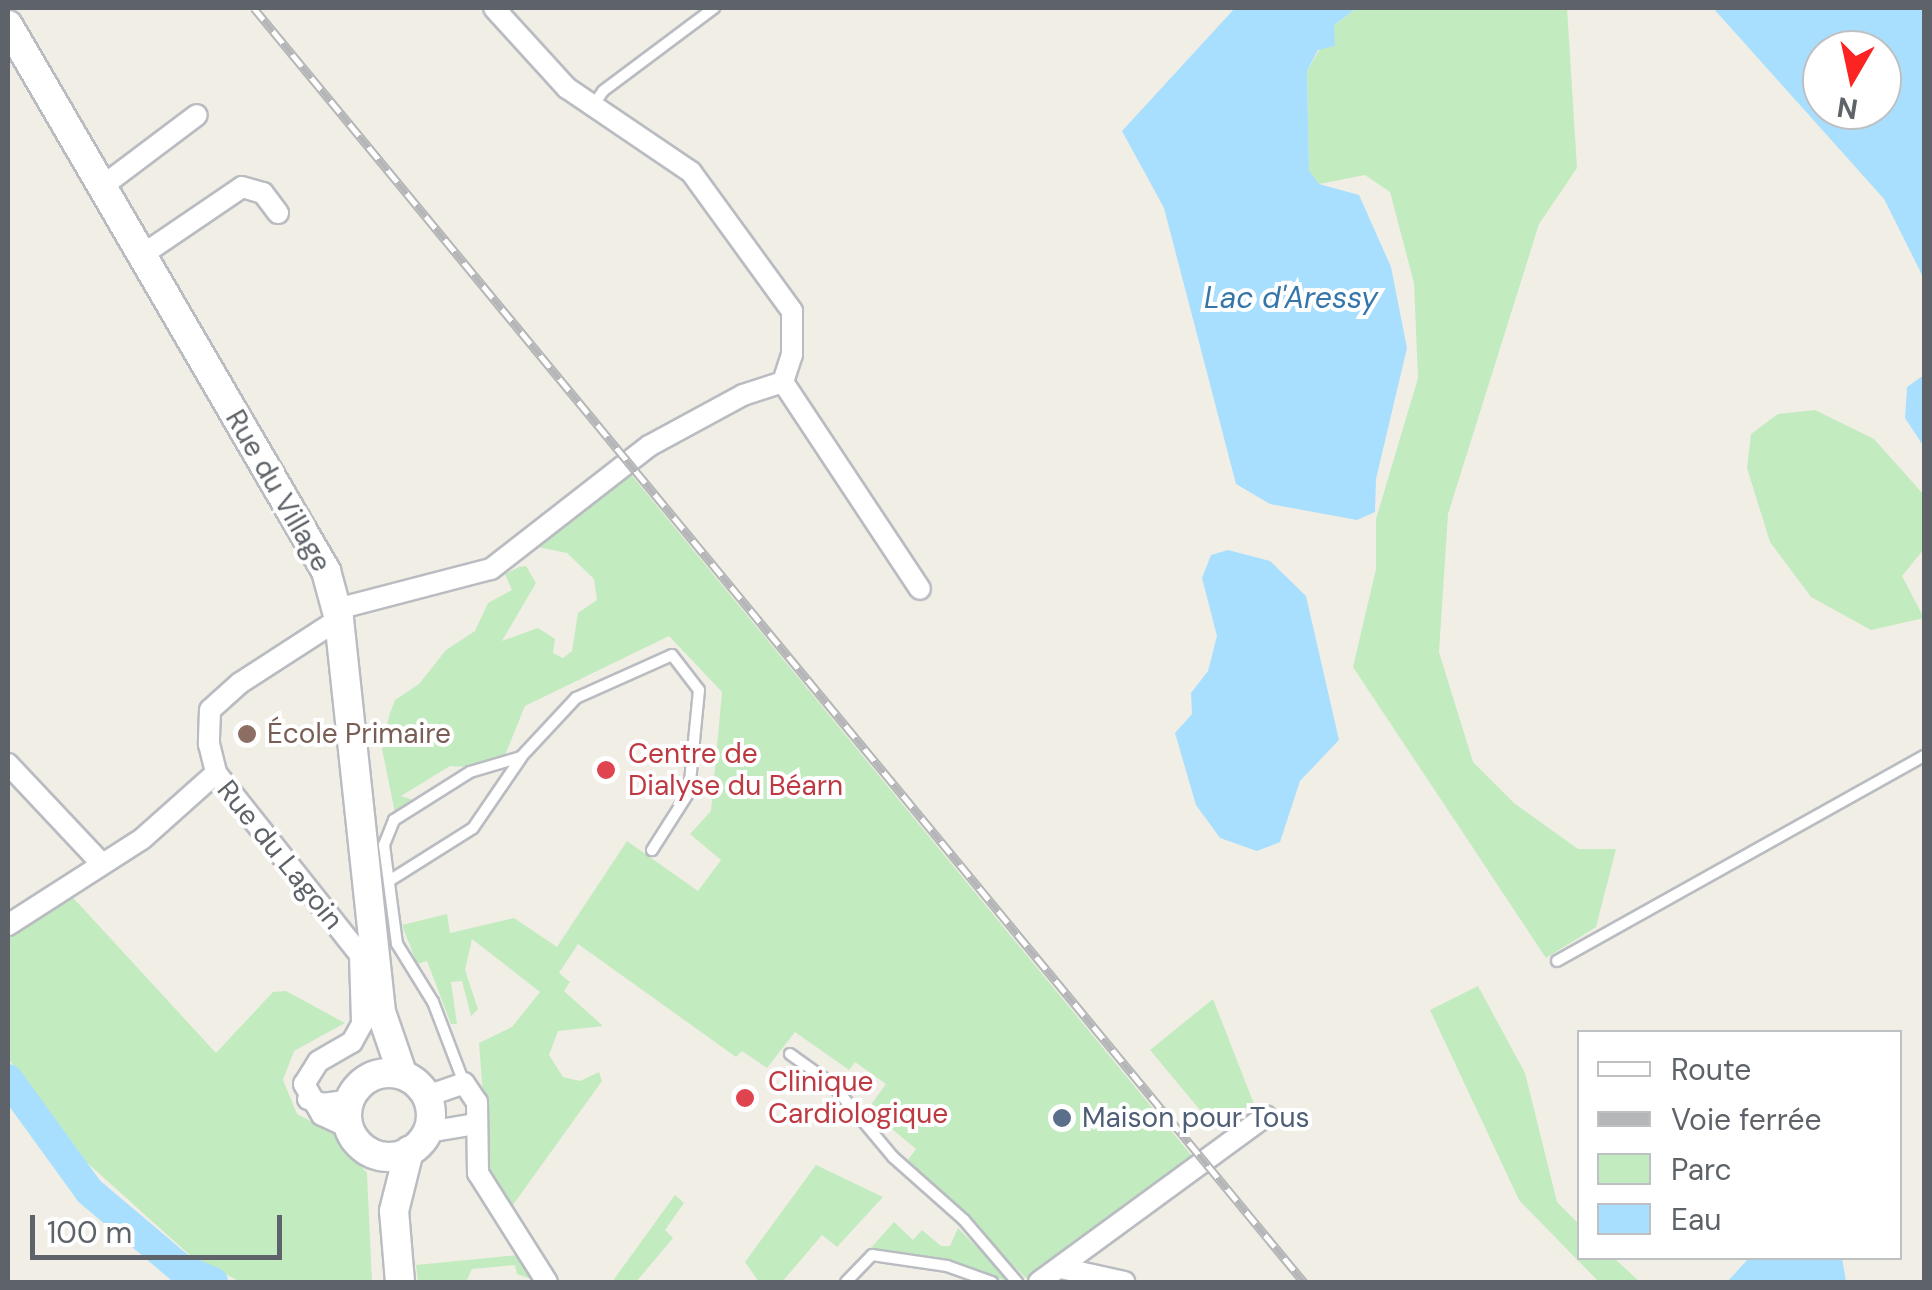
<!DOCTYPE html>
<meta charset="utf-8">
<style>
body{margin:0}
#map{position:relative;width:1932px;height:1290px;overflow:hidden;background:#f1eee6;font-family:"DM Sans",sans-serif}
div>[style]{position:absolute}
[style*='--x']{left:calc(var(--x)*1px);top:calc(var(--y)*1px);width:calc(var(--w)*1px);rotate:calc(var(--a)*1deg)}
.green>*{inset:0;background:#c3ebc0}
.water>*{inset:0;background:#a8dfff}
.river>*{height:30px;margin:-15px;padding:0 15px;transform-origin:15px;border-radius:15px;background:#a8dfff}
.roads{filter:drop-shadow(2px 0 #b9bcc1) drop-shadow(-2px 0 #b9bcc1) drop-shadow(0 2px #b9bcc1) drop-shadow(0 -2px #b9bcc1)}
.service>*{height:10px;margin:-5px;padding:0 5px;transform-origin:5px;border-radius:5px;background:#fff}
.minor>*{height:20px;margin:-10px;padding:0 10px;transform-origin:10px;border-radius:10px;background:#fff}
.secondary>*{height:28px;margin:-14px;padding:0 14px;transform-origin:14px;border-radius:14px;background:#fff}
.secondary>.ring{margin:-14px;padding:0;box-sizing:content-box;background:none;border:28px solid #fff;border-radius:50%}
.rail>*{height:9px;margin-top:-4.5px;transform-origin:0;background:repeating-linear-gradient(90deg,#fff 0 15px,#b5b6b7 0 30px);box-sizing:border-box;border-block:2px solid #b5b6b7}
.dots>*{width:28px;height:28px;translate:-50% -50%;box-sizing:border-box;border:5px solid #fff;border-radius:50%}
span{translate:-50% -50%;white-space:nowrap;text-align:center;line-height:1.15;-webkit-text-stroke:8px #fff;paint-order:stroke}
.street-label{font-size:28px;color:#5d6368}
.education-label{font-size:28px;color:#785e54}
.left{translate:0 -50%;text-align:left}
.health-label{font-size:28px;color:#be3a42}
.service-label{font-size:28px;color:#4e5e75}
.water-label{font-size:30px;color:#3476aa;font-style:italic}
.frame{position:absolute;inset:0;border:10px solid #5d6368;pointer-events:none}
.legend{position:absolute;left:1577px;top:1030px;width:325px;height:230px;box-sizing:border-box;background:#fff;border:2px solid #bec1c3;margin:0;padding:12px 18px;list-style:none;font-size:30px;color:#5d6368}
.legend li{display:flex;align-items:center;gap:20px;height:50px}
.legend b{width:50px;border:2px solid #bec1c3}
.north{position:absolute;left:1802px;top:30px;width:100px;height:100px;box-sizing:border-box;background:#fff;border:2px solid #bec1c3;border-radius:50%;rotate:189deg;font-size:28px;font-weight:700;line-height:40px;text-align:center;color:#5d6368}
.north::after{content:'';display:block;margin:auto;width:35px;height:45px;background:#fb2423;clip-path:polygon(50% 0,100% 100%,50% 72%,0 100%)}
.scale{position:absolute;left:30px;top:1215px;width:252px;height:45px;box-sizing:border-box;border:5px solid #5d6368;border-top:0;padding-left:12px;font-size:30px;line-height:35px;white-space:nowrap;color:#5d6368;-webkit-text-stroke:8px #fff;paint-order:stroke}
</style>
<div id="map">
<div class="green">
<i style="clip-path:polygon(1357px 8px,1567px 8px,1577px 168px,1539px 224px,1448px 514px,1439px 652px,1473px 762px,1514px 803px,1578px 849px,1616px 849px,1596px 927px,1546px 958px,1353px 667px,1376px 569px,1376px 519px,1418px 378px,1414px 283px,1390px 192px,1365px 175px,1319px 184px,1309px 172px,1307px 71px,1334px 25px)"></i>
<i style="clip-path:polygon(1815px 410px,1874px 439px,1924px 495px,1924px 549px,1902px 576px,1924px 618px,1871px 630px,1811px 597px,1770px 542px,1747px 468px,1751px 434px,1778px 414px)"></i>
<i style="clip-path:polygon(629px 472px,1196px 1161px,1030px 1282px,907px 1161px,916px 1149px,868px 1109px,886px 1084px,855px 1062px,849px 1070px,795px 1032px,767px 1068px,742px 1051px,736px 1057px,578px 944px,559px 973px,570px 982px,564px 991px,603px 1026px,558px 1031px,549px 1055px,563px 1077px,580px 1081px,599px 1072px,602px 1081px,510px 1209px,489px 1173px,479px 1043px,512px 1027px,540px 992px,472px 939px,465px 970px,478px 1009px,471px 1016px,462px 981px,451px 982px,457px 1024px,451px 1024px,427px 961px,417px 964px,402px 925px,447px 914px,450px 933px,514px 918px,557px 947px,627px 841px,698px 891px,721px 860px,690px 834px,711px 811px,722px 692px,669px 636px,525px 706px,505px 755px,470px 767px,450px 766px,401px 796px,413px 800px,395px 813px,382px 749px,389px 716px,395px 700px,419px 684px,446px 650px,475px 631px,488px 603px,512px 590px,505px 574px,519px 567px,526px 566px,536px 583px,502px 641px,538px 628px,555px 639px,553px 653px,563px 658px,572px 651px,578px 613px,597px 600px,594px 579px,567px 553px,533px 546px)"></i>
<i style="clip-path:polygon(66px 890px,216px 1053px,273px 992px,286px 991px,345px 1023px,294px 1051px,283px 1080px,297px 1114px,333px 1133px,367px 1173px,372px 1282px,239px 1281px,193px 1258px,83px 1159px,8px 1058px,8px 932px)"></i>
<i style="clip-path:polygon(1478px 986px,1525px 1073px,1557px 1202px,1579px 1224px,1580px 1258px,1614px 1258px,1640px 1282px,1599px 1282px,1519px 1200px,1430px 1010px)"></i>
<i style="clip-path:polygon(1213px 999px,1254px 1104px,1215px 1128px,1150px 1050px)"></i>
<i style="clip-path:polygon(816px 1165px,883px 1197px,837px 1247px,822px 1235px,782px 1282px,759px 1282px,745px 1262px)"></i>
<i style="clip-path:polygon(675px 1195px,684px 1203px,665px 1230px,673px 1238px,636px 1282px,612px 1282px)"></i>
<i style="clip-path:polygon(894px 1222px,913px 1240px,922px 1230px,941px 1246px,950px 1246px,958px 1228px,1011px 1282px,914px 1254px,869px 1250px)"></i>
<i style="clip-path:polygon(519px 1255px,539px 1282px,517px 1274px,515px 1265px,472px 1269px,466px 1282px,418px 1282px,416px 1265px)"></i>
</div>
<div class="water">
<i style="clip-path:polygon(1235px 8px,1357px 8px,1334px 25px,1335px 46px,1318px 50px,1307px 71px,1309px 171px,1319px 184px,1359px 195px,1391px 267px,1407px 348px,1376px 479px,1375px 512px,1357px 520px,1270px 504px,1236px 484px,1164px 208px,1122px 131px)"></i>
<i style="clip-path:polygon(evenodd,1713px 8px,1924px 8px,1924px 279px,1884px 199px,1713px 8px,1822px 50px,1882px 50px,1882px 110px,1822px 110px,1822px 50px)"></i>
<i style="clip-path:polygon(1924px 375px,1924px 447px,1905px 418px,1907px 387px)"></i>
<i style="clip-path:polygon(1228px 550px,1270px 561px,1306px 596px,1339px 740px,1300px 781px,1280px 842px,1257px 851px,1220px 838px,1196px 805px,1175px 733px,1192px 714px,1191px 693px,1208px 671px,1217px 636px,1202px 578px,1211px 555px)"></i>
<i style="clip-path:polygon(1749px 1258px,1842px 1258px,1846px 1282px,1727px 1282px)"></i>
</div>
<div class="river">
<i style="--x:8;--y:1079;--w:138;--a:54.1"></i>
<i style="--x:89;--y:1191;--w:119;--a:40.2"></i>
<i style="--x:180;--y:1268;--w:36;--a:23"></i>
</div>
<div class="roads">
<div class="service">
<i style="--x:592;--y:107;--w:19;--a:-55"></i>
<i style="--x:603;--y:91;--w:139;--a:-36.8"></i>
<i style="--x:389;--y:881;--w:99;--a:-32.2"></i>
<i style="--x:473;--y:828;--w:85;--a:-55.6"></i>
<i style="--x:1557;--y:961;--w:420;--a:-29.2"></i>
<i style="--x:790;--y:1054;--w:52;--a:35.5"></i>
<i style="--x:832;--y:1084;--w:95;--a:50.1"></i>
<i style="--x:893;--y:1157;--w:95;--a:41.6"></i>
<i style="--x:964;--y:1220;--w:82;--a:49.5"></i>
<i style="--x:464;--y:1083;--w:87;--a:-110.9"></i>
<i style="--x:433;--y:1002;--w:68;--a:-121.8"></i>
<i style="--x:397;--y:944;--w:100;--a:-97.5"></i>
<i style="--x:384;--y:845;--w:27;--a:-68"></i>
<i style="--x:394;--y:820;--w:90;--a:-32.3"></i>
<i style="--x:470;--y:772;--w:53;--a:-16.4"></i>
<i style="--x:521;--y:757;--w:81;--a:-47"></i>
<i style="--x:576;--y:698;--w:105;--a:-24.1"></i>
<i style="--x:672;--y:655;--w:44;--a:52.4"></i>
<i style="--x:699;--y:690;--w:102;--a:95.6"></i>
<i style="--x:689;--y:792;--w:69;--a:122.5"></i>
<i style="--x:846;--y:1282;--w:37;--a:-46"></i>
<i style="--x:872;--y:1255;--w:76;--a:8.3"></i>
<i style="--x:947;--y:1266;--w:48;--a:19.6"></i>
</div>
<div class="minor">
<i style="--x:104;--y:185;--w:116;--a:-37"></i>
<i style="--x:145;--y:253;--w:117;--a:-34.2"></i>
<i style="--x:242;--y:187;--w:22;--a:16"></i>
<i style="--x:263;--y:193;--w:25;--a:53"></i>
<i style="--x:783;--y:382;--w:248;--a:56.5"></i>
<i style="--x:337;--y:609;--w:159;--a:-14.6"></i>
<i style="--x:491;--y:569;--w:200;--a:-37.9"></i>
<i style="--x:649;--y:446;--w:107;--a:-28.5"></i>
<i style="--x:743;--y:395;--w:42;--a:-18"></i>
<i style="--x:783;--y:382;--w:28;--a:-72"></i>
<i style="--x:792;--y:355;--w:44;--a:-90"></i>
<i style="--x:792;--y:311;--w:172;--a:-126"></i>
<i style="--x:691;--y:172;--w:150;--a:-145.9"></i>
<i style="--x:567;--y:88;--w:108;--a:-132.4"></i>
<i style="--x:339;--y:619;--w:118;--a:147.1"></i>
<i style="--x:240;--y:683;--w:40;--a:138"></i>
<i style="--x:210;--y:710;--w:34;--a:92"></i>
<i style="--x:209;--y:744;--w:30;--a:76"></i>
<i style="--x:216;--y:773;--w:232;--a:51.6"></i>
<i style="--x:360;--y:955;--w:69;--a:88.3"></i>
<i style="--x:362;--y:1024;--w:21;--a:119"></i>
<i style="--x:352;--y:1042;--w:39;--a:150"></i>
<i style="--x:318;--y:1062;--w:26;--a:122"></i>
<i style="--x:304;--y:1084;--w:36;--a:60"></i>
<i style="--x:322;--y:1115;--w:29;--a:25"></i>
<i style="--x:8;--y:764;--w:133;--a:46.8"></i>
<i style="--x:8;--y:925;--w:159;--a:-32.7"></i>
<i style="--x:142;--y:839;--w:99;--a:-41.7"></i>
<i style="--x:427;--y:1096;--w:39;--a:-19"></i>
<i style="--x:464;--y:1083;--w:23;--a:56"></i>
<i style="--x:477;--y:1102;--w:71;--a:89.2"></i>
<i style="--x:478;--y:1173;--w:129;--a:57.7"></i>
<i style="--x:308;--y:1099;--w:16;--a:18"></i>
<i style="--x:323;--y:1104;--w:28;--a:-8"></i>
<i style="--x:428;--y:1132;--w:49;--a:-9.5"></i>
<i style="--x:1061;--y:1268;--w:65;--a:12.5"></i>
<i style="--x:1039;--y:1282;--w:281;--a:-36.2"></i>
</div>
<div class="secondary">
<i style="--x:8;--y:25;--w:632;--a:59.78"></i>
<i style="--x:326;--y:571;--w:50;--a:74.8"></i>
<i style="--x:339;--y:619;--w:395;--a:83.9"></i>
<i style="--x:381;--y:1012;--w:65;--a:71"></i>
<i class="ring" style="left:347px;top:1073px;width:56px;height:56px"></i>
<i style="--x:400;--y:1282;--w:71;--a:-94.8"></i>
<i style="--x:394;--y:1211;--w:62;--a:-76"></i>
</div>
</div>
<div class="rail">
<i style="--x:254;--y:8;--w:1651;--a:50.51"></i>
</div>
<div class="dots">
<i style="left:247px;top:734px;background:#8d6e63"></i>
<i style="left:606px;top:770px;background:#e0444e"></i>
<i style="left:745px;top:1098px;background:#e0444e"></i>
<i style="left:1062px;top:1118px;background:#5c6f8a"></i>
</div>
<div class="street-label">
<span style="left:278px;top:491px;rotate:60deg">Rue du Village</span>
<span style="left:280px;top:855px;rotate:51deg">Rue du Lagoin</span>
</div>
<div class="education-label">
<span class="left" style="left:267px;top:734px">École Primaire</span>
</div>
<div class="health-label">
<span class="left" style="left:628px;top:770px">Centre de<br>Dialyse du Béarn</span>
<span class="left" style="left:768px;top:1098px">Clinique<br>Cardiologique</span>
</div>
<div class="service-label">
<span class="left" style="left:1082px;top:1118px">Maison pour Tous</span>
</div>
<div class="water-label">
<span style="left:1291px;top:298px">Lac d'Aressy</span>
</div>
<div class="frame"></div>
<ul class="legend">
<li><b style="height:12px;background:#fff"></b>Route</li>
<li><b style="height:12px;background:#b5b6b7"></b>Voie ferrée</li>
<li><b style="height:28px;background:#c3ebc0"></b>Parc</li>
<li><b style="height:28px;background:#a8dfff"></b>Eau</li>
</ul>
<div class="north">N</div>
<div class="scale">100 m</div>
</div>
